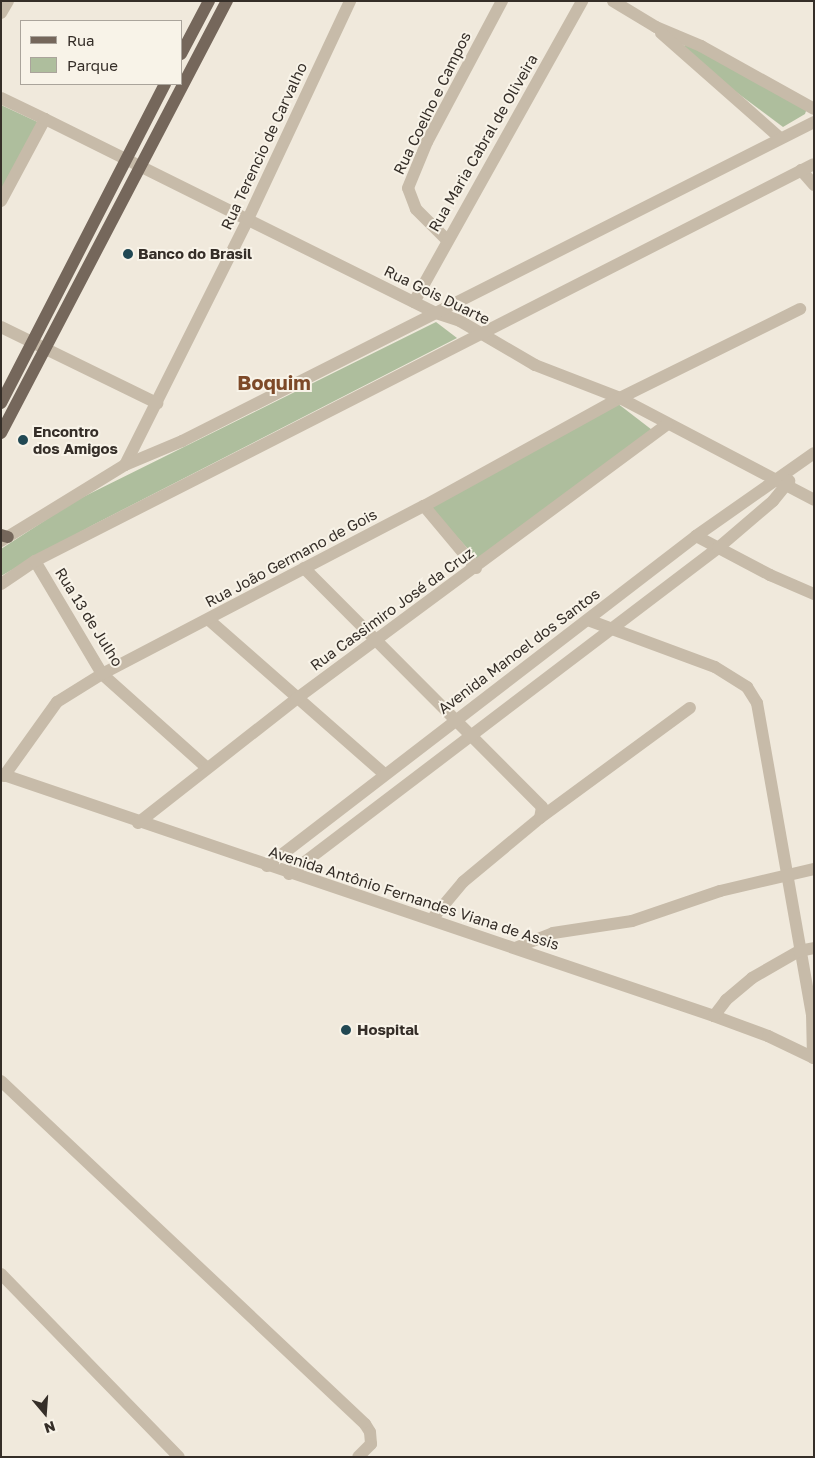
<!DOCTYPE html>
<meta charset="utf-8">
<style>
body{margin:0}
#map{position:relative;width:815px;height:1458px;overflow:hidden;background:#f0e9dc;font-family:"Golos Text",sans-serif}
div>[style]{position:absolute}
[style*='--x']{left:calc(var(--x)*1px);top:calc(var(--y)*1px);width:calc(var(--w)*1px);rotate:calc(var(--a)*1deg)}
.green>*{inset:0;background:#aebe9d}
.minor>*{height:12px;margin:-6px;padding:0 6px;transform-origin:6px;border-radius:6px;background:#c7bba9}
.major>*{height:12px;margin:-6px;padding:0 6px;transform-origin:6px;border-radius:6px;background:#75675b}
.dots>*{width:14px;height:14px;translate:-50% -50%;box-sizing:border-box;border:2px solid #f8f3e8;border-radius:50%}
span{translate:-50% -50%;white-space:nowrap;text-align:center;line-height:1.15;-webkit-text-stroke:4px #f8f3e8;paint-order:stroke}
.street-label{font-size:15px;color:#352e28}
.poi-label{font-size:15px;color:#352e28;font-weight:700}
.left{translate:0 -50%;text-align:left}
.district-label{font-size:20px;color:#7d4928;font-weight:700}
.frame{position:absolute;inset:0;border:2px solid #352e28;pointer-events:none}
.legend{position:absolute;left:20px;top:20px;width:162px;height:65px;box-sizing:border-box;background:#f8f3e8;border:1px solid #aaa49b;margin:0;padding:6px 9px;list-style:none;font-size:15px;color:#352e28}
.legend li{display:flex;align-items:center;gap:10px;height:25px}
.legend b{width:25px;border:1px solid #aaa49b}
.north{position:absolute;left:20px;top:1388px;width:50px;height:50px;-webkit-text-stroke:4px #f8f3e8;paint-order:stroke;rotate:162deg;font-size:14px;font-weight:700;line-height:20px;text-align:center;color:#352e28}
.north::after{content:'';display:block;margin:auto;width:18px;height:22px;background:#352e28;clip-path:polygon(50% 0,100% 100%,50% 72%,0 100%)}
</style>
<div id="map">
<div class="green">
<i style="clip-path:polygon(686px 43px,807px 108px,805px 114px,783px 127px,681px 51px)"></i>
<i style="clip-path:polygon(1px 105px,44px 125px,1px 208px)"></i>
<i style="clip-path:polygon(436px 322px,457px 338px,93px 525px,1px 576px,1px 549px,75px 501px)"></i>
<i style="clip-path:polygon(617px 403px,656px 433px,478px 560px,428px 505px)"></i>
</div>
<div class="minor">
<i style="--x:613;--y:1;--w:50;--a:31.2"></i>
<i style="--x:656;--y:27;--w:49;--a:22.9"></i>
<i style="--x:701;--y:46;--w:129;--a:29.1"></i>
<i style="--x:1;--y:13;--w:14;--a:-60"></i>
<i style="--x:661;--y:33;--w:159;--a:41.4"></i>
<i style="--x:1;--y:98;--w:49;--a:25.5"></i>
<i style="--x:45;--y:119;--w:93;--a:118.2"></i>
<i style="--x:45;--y:119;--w:436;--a:26.4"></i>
<i style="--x:436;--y:313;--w:25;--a:18"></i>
<i style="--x:460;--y:321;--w:87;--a:30.4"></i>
<i style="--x:535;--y:365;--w:91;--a:21.2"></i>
<i style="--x:620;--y:398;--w:219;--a:27.7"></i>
<i style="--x:801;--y:170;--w:20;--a:49"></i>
<i style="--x:447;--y:240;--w:44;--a:-135"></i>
<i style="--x:416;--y:209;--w:22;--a:-111"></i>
<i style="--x:408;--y:188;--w:50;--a:-67.6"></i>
<i style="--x:427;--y:142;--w:160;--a:-62"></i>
<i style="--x:414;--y:302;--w:345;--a:-60.8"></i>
<i style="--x:1;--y:327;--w:174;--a:26"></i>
<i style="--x:125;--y:465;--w:275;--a:-63.4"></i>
<i style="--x:248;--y:219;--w:241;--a:-64.9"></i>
<i style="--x:424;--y:506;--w:81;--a:50"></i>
<i style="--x:696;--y:536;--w:84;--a:27.8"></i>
<i style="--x:770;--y:575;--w:48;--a:23.4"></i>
<i style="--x:1;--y:541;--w:145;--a:-31.5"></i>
<i style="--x:125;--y:465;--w:62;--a:-22.8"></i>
<i style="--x:182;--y:441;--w:708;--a:-26.78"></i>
<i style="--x:35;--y:561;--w:131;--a:59.3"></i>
<i style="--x:102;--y:674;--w:141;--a:41.8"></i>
<i style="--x:304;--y:568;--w:337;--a:45.1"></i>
<i style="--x:542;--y:807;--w:11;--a:100"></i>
<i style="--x:540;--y:818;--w:100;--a:140.3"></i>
<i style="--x:463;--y:882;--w:48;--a:130"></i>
<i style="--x:1;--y:584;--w:41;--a:-34.1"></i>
<i style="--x:35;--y:561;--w:874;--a:-27"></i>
<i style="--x:209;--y:620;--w:233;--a:41.3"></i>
<i style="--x:588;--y:620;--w:135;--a:20.3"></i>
<i style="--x:715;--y:667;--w:38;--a:32"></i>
<i style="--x:747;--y:687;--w:19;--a:58"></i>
<i style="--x:757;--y:703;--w:316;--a:80"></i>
<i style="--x:812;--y:1014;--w:44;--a:88.7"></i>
<i style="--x:1;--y:774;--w:753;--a:18.75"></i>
<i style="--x:714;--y:1016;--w:58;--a:20.3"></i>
<i style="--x:768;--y:1036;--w:51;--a:25.6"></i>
<i style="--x:4;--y:776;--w:91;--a:-54.4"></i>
<i style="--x:57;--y:702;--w:53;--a:-31.9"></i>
<i style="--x:102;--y:674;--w:363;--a:-27.6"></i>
<i style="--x:424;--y:506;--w:224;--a:-28.9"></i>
<i style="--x:620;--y:398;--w:201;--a:-26.3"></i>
<i style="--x:540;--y:818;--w:186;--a:-36.3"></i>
<i style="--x:138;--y:823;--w:201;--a:-38.1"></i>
<i style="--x:296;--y:699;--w:462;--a:-36.5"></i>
<i style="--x:267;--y:866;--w:541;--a:-37.57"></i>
<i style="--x:696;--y:536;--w:144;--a:-35.1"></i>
<i style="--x:289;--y:874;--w:539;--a:-37.23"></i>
<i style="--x:718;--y:548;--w:72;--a:-40.5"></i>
<i style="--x:773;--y:501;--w:26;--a:-51"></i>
<i style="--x:515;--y:948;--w:41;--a:-21.5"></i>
<i style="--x:553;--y:933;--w:80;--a:-8.6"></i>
<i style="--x:632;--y:921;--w:93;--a:-18.8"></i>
<i style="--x:720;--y:891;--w:97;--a:-13.2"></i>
<i style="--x:714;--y:1016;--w:20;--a:-53"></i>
<i style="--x:726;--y:1000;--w:34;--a:-40"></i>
<i style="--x:752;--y:978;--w:54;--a:-29.9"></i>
<i style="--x:799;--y:951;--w:15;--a:-11"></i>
<i style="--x:1;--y:1081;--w:500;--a:43.3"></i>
<i style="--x:365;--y:1424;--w:9;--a:58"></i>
<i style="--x:370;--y:1432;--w:12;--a:85"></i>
<i style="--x:371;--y:1444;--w:18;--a:135"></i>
<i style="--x:1;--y:1274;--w:255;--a:45.8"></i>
</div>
<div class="major">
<i style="--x:181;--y:54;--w:60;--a:-62.2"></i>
<i style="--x:1;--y:403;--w:359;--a:-62.8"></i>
<i style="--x:1;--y:433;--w:488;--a:-62.4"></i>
<i style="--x:1;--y:535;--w:7;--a:16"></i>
</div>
<div class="dots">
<i style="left:128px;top:254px;background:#214853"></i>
<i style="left:23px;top:440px;background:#214853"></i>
<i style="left:346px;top:1030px;background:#214853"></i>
</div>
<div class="street-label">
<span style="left:432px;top:103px;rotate:-64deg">Rua Coelho e Campos</span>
<span style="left:483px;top:143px;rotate:-60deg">Rua Maria Cabral de Oliveira</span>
<span style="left:264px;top:146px;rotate:-65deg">Rua Terencio de Carvalho</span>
<span style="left:437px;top:295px;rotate:26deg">Rua Gois Duarte</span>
<span style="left:291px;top:558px;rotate:-28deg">Rua João Germano de Gois</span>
<span style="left:392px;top:609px;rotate:-36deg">Rua Cassimiro José da Cruz</span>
<span style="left:89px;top:617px;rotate:58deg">Rua 13 de Julho</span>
<span style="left:519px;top:651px;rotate:-37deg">Avenida Manoel dos Santos</span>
<span style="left:414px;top:898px;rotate:18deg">Avenida Antônio Fernandes Viana de Assis</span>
</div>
<div class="poi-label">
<span class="left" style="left:138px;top:254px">Banco do Brasil</span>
<span class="left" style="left:33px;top:440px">Encontro<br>dos Amigos</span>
<span class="left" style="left:357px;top:1030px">Hospital</span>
</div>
<div class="district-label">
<span style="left:274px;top:382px">Boquim</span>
</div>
<div class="frame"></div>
<ul class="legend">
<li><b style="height:6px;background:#75675b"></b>Rua</li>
<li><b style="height:14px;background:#aebe9d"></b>Parque</li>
</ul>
<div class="north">N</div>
</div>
